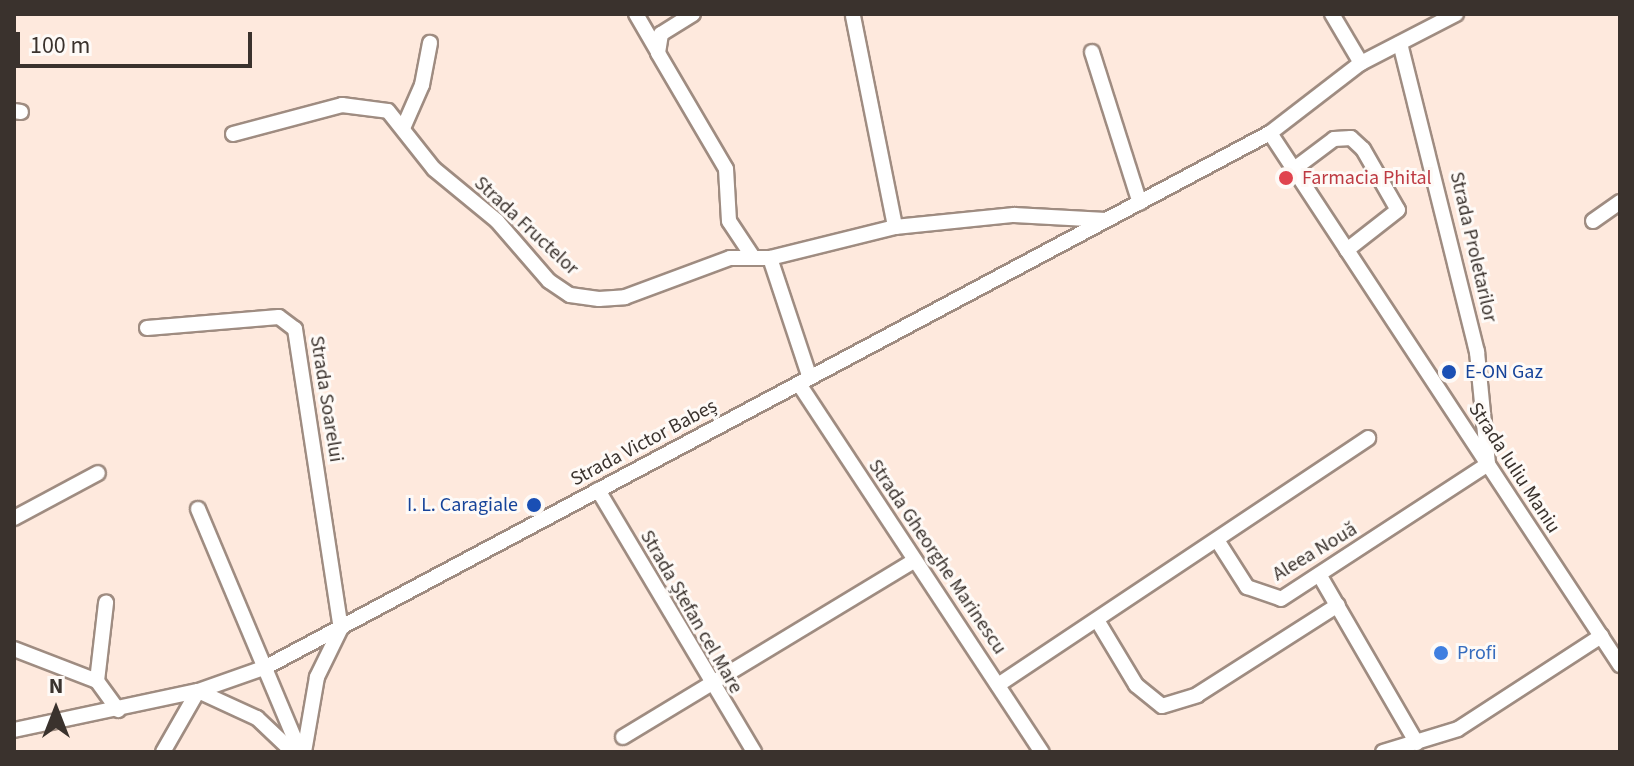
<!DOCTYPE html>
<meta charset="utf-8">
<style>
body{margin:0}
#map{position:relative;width:1634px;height:766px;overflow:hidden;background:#fee9dd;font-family:"Source Sans 3",sans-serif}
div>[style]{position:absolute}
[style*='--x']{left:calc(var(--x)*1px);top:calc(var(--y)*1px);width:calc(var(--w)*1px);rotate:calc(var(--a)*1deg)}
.roads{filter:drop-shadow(2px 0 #9f8c81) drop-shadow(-2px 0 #9f8c81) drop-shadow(0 2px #9f8c81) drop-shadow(0 -2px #9f8c81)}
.street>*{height:14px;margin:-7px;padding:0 7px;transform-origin:7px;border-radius:7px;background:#fff}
.dots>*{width:22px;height:22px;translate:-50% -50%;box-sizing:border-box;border:4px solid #fefaf7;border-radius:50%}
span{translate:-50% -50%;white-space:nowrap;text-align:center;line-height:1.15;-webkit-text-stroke:6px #fefaf7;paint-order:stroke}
.health-label{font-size:20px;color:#be3a42}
.left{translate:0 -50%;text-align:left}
.street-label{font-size:20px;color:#3a322d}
.transit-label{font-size:20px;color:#164399}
.right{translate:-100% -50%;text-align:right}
.shop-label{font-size:20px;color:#366cbe}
.frame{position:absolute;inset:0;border:16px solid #3a322d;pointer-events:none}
.north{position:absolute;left:16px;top:670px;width:80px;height:80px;-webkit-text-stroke:6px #fefaf7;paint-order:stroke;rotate:0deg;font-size:22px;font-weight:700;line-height:32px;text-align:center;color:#3a322d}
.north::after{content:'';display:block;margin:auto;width:28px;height:36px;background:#3a322d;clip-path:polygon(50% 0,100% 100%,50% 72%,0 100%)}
.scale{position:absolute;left:16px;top:32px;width:236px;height:36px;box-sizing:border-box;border:4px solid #3a322d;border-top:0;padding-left:10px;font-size:24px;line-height:28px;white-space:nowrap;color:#3a322d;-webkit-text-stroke:6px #fefaf7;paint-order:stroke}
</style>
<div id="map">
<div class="roads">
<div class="street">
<i style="--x:636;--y:14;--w:44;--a:59.9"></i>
<i style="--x:693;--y:14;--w:38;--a:148"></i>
<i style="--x:661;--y:34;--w:19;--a:99"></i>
<i style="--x:658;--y:53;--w:134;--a:59.6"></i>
<i style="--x:726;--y:169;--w:52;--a:86.7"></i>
<i style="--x:729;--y:221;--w:43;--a:56.3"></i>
<i style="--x:1332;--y:14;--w:57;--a:59.4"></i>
<i style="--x:853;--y:16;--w:215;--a:78.7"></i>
<i style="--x:1092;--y:52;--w:158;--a:72.4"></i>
<i style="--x:14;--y:111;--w:7;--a:8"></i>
<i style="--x:404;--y:126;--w:45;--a:-66.3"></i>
<i style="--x:422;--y:85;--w:43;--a:-79.2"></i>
<i style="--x:1270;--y:133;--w:637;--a:56.66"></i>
<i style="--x:233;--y:134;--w:113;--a:-14.9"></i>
<i style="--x:342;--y:105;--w:46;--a:7.4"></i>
<i style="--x:388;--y:111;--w:74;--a:51.6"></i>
<i style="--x:434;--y:169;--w:82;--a:39.5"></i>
<i style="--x:497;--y:221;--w:79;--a:49.1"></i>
<i style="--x:549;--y:281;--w:25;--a:34"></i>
<i style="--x:570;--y:295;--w:29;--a:8"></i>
<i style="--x:599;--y:299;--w:26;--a:-4"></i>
<i style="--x:625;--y:297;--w:112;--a:-20.4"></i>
<i style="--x:730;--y:258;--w:40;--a:0"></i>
<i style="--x:770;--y:258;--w:129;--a:-13.9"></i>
<i style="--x:895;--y:227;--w:120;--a:-5.8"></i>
<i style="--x:1014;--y:215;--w:92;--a:3.1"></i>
<i style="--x:1294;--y:169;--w:50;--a:-36.9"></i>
<i style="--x:1334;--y:139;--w:17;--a:-3"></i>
<i style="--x:1351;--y:138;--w:16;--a:43"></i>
<i style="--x:1363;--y:149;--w:70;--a:60.2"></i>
<i style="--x:1398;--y:210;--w:65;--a:141.9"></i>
<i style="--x:1593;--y:221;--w:33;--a:-35"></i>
<i style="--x:770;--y:258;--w:126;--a:71.6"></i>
<i style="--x:147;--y:328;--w:132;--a:-4.8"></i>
<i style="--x:279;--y:317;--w:20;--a:37"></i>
<i style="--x:295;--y:329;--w:303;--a:81.3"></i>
<i style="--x:341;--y:628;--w:55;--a:116.1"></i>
<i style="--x:317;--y:677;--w:76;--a:99.8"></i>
<i style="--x:799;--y:384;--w:441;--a:56.6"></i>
<i style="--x:598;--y:490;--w:305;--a:59.2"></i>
<i style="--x:198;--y:509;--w:264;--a:67.2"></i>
<i style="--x:14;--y:518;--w:95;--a:-28.2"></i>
<i style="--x:1217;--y:540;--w:56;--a:57.4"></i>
<i style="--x:1247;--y:587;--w:36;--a:19"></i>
<i style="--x:1281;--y:599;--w:247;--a:-33.1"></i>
<i style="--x:1488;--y:464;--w:113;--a:-95.6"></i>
<i style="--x:1477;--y:352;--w:318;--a:-104"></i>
<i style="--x:1320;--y:576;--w:193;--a:59.9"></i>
<i style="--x:1097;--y:620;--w:76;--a:59"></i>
<i style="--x:1136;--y:685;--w:33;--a:39"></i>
<i style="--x:1162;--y:706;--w:37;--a:-17"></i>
<i style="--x:1197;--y:695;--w:167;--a:-32.6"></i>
<i style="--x:14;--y:649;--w:89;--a:21.1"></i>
<i style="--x:97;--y:681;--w:36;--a:54"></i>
<i style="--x:97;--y:681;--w:79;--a:-83.4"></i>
<i style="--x:998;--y:685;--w:445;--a:-33.7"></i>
<i style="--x:14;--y:730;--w:188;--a:-12"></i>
<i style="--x:198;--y:691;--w:72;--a:-19.4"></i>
<i style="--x:266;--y:667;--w:1137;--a:-28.01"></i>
<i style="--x:1270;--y:133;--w:115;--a:-37.6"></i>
<i style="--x:1361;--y:63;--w:107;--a:-27.3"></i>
<i style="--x:623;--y:737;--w:341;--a:-31.2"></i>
<i style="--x:163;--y:752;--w:70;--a:-60.2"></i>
<i style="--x:198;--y:691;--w:65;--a:24.6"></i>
<i style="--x:257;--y:718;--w:50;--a:43.4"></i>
<i style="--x:1383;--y:752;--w:78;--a:-17"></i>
<i style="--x:1458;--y:729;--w:171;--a:-33"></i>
</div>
</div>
<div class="dots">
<i style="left:1286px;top:178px;background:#e0444e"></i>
<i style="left:1449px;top:372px;background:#1a4fb4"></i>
<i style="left:534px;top:505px;background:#1a4fb4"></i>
<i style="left:1441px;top:653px;background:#3f7fe0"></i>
</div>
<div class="health-label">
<span class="left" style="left:1302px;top:178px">Farmacia Phital</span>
</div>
<div class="street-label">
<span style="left:526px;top:226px;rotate:43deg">Strada Fructelor</span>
<span style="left:1473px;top:247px;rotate:77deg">Strada Proletarilor</span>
<span style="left:326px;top:399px;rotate:81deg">Strada Soarelui</span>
<span style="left:644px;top:443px;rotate:-28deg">Strada Victor Babeș</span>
<span style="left:1514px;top:468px;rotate:57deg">Strada Iuliu Maniu</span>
<span style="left:1315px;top:552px;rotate:-31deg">Aleea Nouă</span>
<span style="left:937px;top:557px;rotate:56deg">Strada Gheorghe Marinescu</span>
<span style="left:691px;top:612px;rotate:60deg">Strada Ștefan cel Mare</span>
</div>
<div class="transit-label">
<span class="left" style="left:1465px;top:372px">E-ON Gaz</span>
<span class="right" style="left:518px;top:505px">I. L. Caragiale</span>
</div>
<div class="shop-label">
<span class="left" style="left:1457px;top:653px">Profi</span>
</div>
<div class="frame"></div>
<div class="north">N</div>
<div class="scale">100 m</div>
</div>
